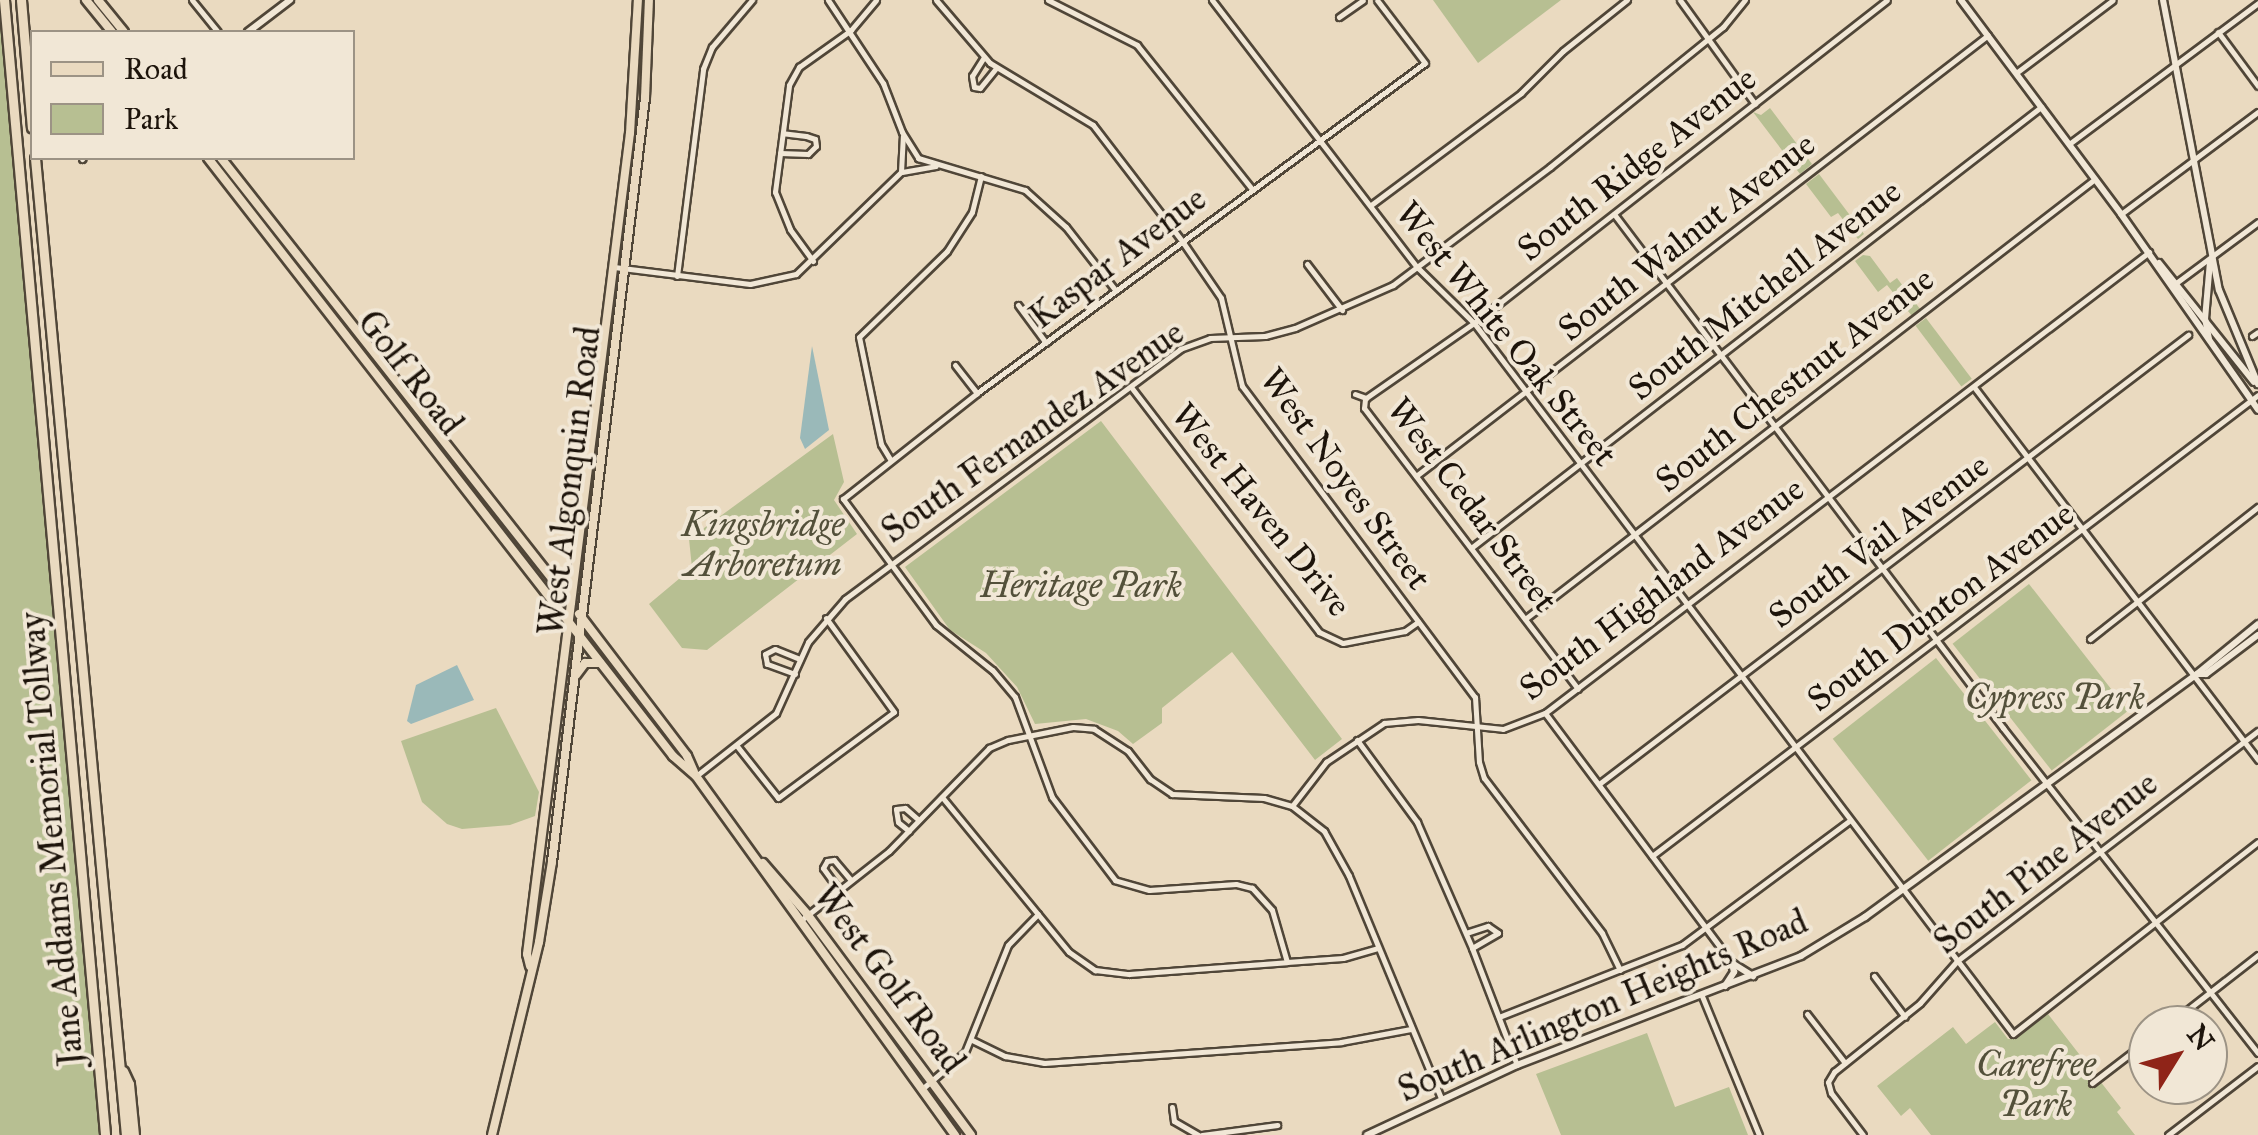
<!DOCTYPE html>
<style>
body{margin:0}
#map{position:relative;width:2258px;height:1135px;overflow:hidden;background:#eadac0;font-family:"IM FELL Great Primer",serif}
div>[style]{position:absolute}
[style*='--x']{left:calc(var(--x)*1px);top:calc(var(--y)*1px);width:calc(var(--w)*1px);rotate:calc(var(--a)*1deg)}
.green>*{inset:0;background:#b7bf92;transform-origin:0 0}
.water>*{inset:0;background:#9ab9b9}
.roads{filter:drop-shadow(2px 0 #504638) drop-shadow(-2px 0 #504638) drop-shadow(0 2px #504638) drop-shadow(0 -2px #504638)}
.street>*{height:5px;margin:-2.5px;padding:0 2.5px;transform-origin:2.5px;border-radius:2.5px;background:#f1e7d6}
.secondary>*{height:6px;margin:-3px;padding:0 3px;transform-origin:3px;border-radius:3px;background:#f1e7d6}
.primary>*{height:8px;margin:-4px;padding:0 4px;transform-origin:4px;border-radius:4px;background:#eadac0}
.highway>*{height:9px;margin:-4.5px;padding:0 4.5px;transform-origin:4.5px;border-radius:4.5px;background:#eadac0}
span{translate:-50% -50%;white-space:nowrap;text-align:center;line-height:1.15;-webkit-text-stroke:8px #f1e7d6;paint-order:stroke}
.street-label{font-size:35px;color:#1d140b}
.park-label{font-size:35px;color:#53503a;font-style:italic}
.legend{position:absolute;left:30px;top:30px;width:325px;height:130px;box-sizing:border-box;background:#f1e7d6;border:2px solid #9c9385;margin:0;padding:12px 18px;list-style:none;font-size:30px;color:#1d140b}
.legend li{display:flex;align-items:center;gap:20px;height:50px}
.legend b{width:50px;border:2px solid #9c9385}
.north{position:absolute;left:2128px;top:1005px;width:100px;height:100px;box-sizing:border-box;background:#f1e7d6;border:2px solid #9c9385;border-radius:50%;rotate:53deg;font-size:28px;font-weight:700;line-height:40px;text-align:center;color:#1d140b}
.north::after{content:'';display:block;margin:auto;width:35px;height:45px;background:#8f2418;clip-path:polygon(50% 0,100% 100%,50% 72%,0 100%)}
</style>
<div id="map">
<div class="green">
<i style="clip-path:polygon(0 0,104px 1135px,0 1135px)"></i>
<i style="clip-path:polygon(1433px 0,1561px 0,1478px 63px)"></i>
<i style="clip-path:polygon(1770px 108px,1812px 164px,1800px 174px,1753px 112px,1761px 115px)"></i>
<i style="clip-path:polygon(1819px 174px,1864px 234px,1858px 239px,1838px 213px,1831px 217px,1806px 184px)"></i>
<i style="clip-path:polygon(1863px 255px,1870px 256px,1890px 283px,1897px 278px,1920px 309px,1912px 316px,1887px 285px,1878px 292px,1855px 261px)"></i>
<i style="left:1926px;top:318px;width:76px;height:13px;rotate:53deg"></i>
<i style="clip-path:polygon(1101px 421px,1342px 739px,1315px 760px,1232px 652px,1162px 708px,1162px 723px,1133px 744px,1118px 731px,1086px 719px,1035px 724px,1017px 687px,986px 653px,950px 630px,905px 567px)"></i>
<i style="clip-path:polygon(833px 434px,844px 482px,834px 500px,857px 534px,707px 650px,682px 648px,649px 604px,692px 568px,689px 539px)"></i>
<i style="left:2029px;top:584px;width:161px;height:97px;rotate:52deg"></i>
<i style="left:1936px;top:658px;width:155px;height:131px;rotate:52deg"></i>
<i style="clip-path:polygon(496px 708px,539px 792px,535px 816px,510px 825px,462px 829px,447px 824px,422px 802px,401px 741px)"></i>
<i style="clip-path:polygon(2048px 1014px,2121px 1108px,2117px 1112px,2135px 1135px,1931px 1135px,1910px 1108px,1901px 1116px,1877px 1086px,1953px 1027px,1966px 1044px,1995px 1022px,2008px 1039px,2015px 1039px)"></i>
<i style="clip-path:polygon(1647px 1033px,1675px 1107px,1729px 1087px,1748px 1135px,1561px 1135px,1536px 1074px)"></i>
</div>
<div class="water">
<i style="clip-path:polygon(812px 346px,829px 430px,805px 449px,800px 438px)"></i>
<i style="clip-path:polygon(457px 665px,474px 700px,411px 724px,407px 721px,416px 685px)"></i>
</div>
<div class="roads">
<div class="street">
<i style="--x:192;--y:0;--w:41;--a:50.9"></i>
<i style="--x:828;--y:0;--w:100;--a:56.5"></i>
<i style="--x:883;--y:83;--w:53;--a:68.8"></i>
<i style="--x:902;--y:132;--w:31;--a:58"></i>
<i style="--x:918;--y:158;--w:112;--a:16.7"></i>
<i style="--x:1025;--y:190;--w:55;--a:42.1"></i>
<i style="--x:1066;--y:227;--w:81;--a:52"></i>
<i style="--x:936;--y:0;--w:83;--a:49.4"></i>
<i style="--x:990;--y:63;--w:120;--a:31"></i>
<i style="--x:1093;--y:125;--w:146;--a:52.5"></i>
<i style="--x:1182;--y:241;--w:69;--a:55.6"></i>
<i style="--x:1221;--y:298;--w:90;--a:76.6"></i>
<i style="--x:1242;--y:386;--w:389;--a:53.2"></i>
<i style="--x:1475;--y:697;--w:65;--a:86.5"></i>
<i style="--x:1479;--y:762;--w:17;--a:73"></i>
<i style="--x:1484;--y:778;--w:195;--a:52.7"></i>
<i style="--x:1602;--y:933;--w:41;--a:64.1"></i>
<i style="--x:1048;--y:0;--w:100;--a:26.8"></i>
<i style="--x:1137;--y:45;--w:184;--a:51.4"></i>
<i style="--x:1212;--y:0;--w:338;--a:52.5"></i>
<i style="--x:1418;--y:268;--w:78;--a:44.5"></i>
<i style="--x:1474;--y:323;--w:892;--a:52.83"></i>
<i style="--x:2013;--y:1034;--w:311;--a:-38.1"></i>
<i style="--x:1680;--y:0;--w:128;--a:54.2"></i>
<i style="--x:1339;--y:17;--w:29;--a:-35"></i>
<i style="--x:2218;--y:32;--w:67;--a:53.5"></i>
<i style="--x:984;--y:57;--w:22;--a:122"></i>
<i style="--x:972;--y:76;--w:11;--a:80"></i>
<i style="--x:974;--y:87;--w:6;--a:9"></i>
<i style="--x:980;--y:88;--w:26;--a:-51"></i>
<i style="--x:2016;--y:73;--w:121;--a:-37"></i>
<i style="--x:2069;--y:144;--w:236;--a:-36.7"></i>
<i style="--x:780;--y:153;--w:28;--a:2"></i>
<i style="--x:808;--y:154;--w:11;--a:-45"></i>
<i style="--x:816;--y:146;--w:7;--a:-98"></i>
<i style="--x:815;--y:139;--w:9;--a:-162"></i>
<i style="--x:806;--y:136;--w:23;--a:-173"></i>
<i style="--x:82;--y:159;--w:1;--a:-45"></i>
<i style="--x:902;--y:172;--w:34;--a:-10"></i>
<i style="--x:1371;--y:205;--w:187;--a:-36.7"></i>
<i style="--x:1521;--y:93;--w:59;--a:-45"></i>
<i style="--x:1563;--y:51;--w:82;--a:-38.6"></i>
<i style="--x:1614;--y:214;--w:645;--a:52.88"></i>
<i style="--x:2003;--y:728;--w:413;--a:51.9"></i>
<i style="--x:2121;--y:214;--w:171;--a:-36.7"></i>
<i style="--x:813;--y:261;--w:39;--a:-126"></i>
<i style="--x:790;--y:229;--w:40;--a:-112"></i>
<i style="--x:775;--y:192;--w:108;--a:-82.5"></i>
<i style="--x:789;--y:85;--w:21;--a:-61"></i>
<i style="--x:799;--y:67;--w:64;--a:-35.4"></i>
<i style="--x:851;--y:30;--w:39;--a:-50"></i>
<i style="--x:1307;--y:264;--w:58;--a:52.7"></i>
<i style="--x:614;--y:267;--w:137;--a:7.1"></i>
<i style="--x:750;--y:284;--w:47;--a:-12.3"></i>
<i style="--x:796;--y:274;--w:146;--a:-44.2"></i>
<i style="--x:901;--y:172;--w:36;--a:-87"></i>
<i style="--x:677;--y:276;--w:209;--a:-82.8"></i>
<i style="--x:703;--y:69;--w:24;--a:-68"></i>
<i style="--x:712;--y:47;--w:62;--a:-49.6"></i>
<i style="--x:2176;--y:283;--w:102;--a:-36.6"></i>
<i style="--x:1018;--y:305;--w:47;--a:53.6"></i>
<i style="--x:2252;--y:336;--w:7;--a:-34"></i>
<i style="--x:955;--y:365;--w:36;--a:52"></i>
<i style="--x:1131;--y:387;--w:309;--a:52.5"></i>
<i style="--x:1319;--y:632;--w:26;--a:25"></i>
<i style="--x:1343;--y:643;--w:63;--a:-11"></i>
<i style="--x:1405;--y:631;--w:16;--a:-35"></i>
<i style="--x:1974;--y:387;--w:469;--a:52.7"></i>
<i style="--x:1355;--y:394;--w:12;--a:20"></i>
<i style="--x:1366;--y:398;--w:131;--a:-34.8"></i>
<i style="--x:1474;--y:323;--w:524;--a:-38.03"></i>
<i style="--x:1365;--y:399;--w:9;--a:96"></i>
<i style="--x:1364;--y:408;--w:353;--a:52.7"></i>
<i style="--x:890;--y:459;--w:17;--a:-121"></i>
<i style="--x:881;--y:444;--w:109;--a:-101.6"></i>
<i style="--x:859;--y:337;--w:123;--a:-44.3"></i>
<i style="--x:947;--y:251;--w:46;--a:-57.3"></i>
<i style="--x:972;--y:212;--w:37;--a:-76"></i>
<i style="--x:1416;--y:476;--w:722;--a:-37.63"></i>
<i style="--x:1471;--y:548;--w:721;--a:-37.73"></i>
<i style="--x:1525;--y:619;--w:720;--a:-37.67"></i>
<i style="--x:2090;--y:639;--w:214;--a:-38.2"></i>
<i style="--x:795;--y:674;--w:30;--a:-160"></i>
<i style="--x:767;--y:664;--w:10;--a:-101"></i>
<i style="--x:765;--y:654;--w:11;--a:-27"></i>
<i style="--x:775;--y:649;--w:27;--a:22"></i>
<i style="--x:1545;--y:713;--w:312;--a:53.2"></i>
<i style="--x:1357;--y:740;--w:102;--a:53.8"></i>
<i style="--x:1417;--y:822;--w:137;--a:66.4"></i>
<i style="--x:1472;--y:948;--w:125;--a:69"></i>
<i style="--x:737;--y:746;--w:66;--a:51.7"></i>
<i style="--x:778;--y:798;--w:144;--a:-36.6"></i>
<i style="--x:894;--y:712;--w:116;--a:-125.9"></i>
<i style="--x:696;--y:776;--w:102;--a:-38.2"></i>
<i style="--x:776;--y:713;--w:78;--a:-65.7"></i>
<i style="--x:808;--y:642;--w:57;--a:-49.3"></i>
<i style="--x:845;--y:599;--w:418;--a:-36.7"></i>
<i style="--x:1180;--y:349;--w:32;--a:-20"></i>
<i style="--x:1210;--y:338;--w:55;--a:-2.1"></i>
<i style="--x:1265;--y:336;--w:31;--a:-15"></i>
<i style="--x:1295;--y:328;--w:107;--a:-23.7"></i>
<i style="--x:1393;--y:285;--w:196;--a:-36.9"></i>
<i style="--x:1550;--y:167;--w:223;--a:-39"></i>
<i style="--x:1723;--y:27;--w:35;--a:-51"></i>
<i style="--x:1599;--y:784;--w:741;--a:-37.32"></i>
<i style="--x:942;--y:797;--w:200;--a:50.7"></i>
<i style="--x:1069;--y:952;--w:32;--a:35"></i>
<i style="--x:1095;--y:970;--w:34;--a:7"></i>
<i style="--x:1129;--y:974;--w:158;--a:-4.3"></i>
<i style="--x:1287;--y:962;--w:56;--a:-4.1"></i>
<i style="--x:1343;--y:958;--w:35;--a:-16"></i>
<i style="--x:1292;--y:806;--w:56;--a:-52.3"></i>
<i style="--x:1326;--y:762;--w:70;--a:-33.9"></i>
<i style="--x:1384;--y:723;--w:34;--a:-5"></i>
<i style="--x:1418;--y:720;--w:85;--a:6"></i>
<i style="--x:1503;--y:729;--w:45;--a:-20.9"></i>
<i style="--x:1545;--y:713;--w:760;--a:-37.35"></i>
<i style="--x:909;--y:831;--w:14;--a:-141"></i>
<i style="--x:898;--y:822;--w:13;--a:-99"></i>
<i style="--x:896;--y:809;--w:9;--a:-6"></i>
<i style="--x:905;--y:808;--w:18;--a:41"></i>
<i style="--x:1652;--y:856;--w:761;--a:-37.26"></i>
<i style="--x:839;--y:890;--w:27;--a:-126"></i>
<i style="--x:823;--y:868;--w:8;--a:-60"></i>
<i style="--x:827;--y:861;--w:7;--a:-8"></i>
<i style="--x:834;--y:860;--w:26;--a:50"></i>
<i style="--x:800;--y:921;--w:113;--a:-38.2"></i>
<i style="--x:889;--y:851;--w:144;--a:-45.8"></i>
<i style="--x:989;--y:748;--w:21;--a:-23"></i>
<i style="--x:1008;--y:740;--w:66;--a:-11.3"></i>
<i style="--x:1073;--y:727;--w:21;--a:5"></i>
<i style="--x:1094;--y:729;--w:40;--a:32.9"></i>
<i style="--x:1128;--y:751;--w:36;--a:52"></i>
<i style="--x:1150;--y:779;--w:27;--a:34"></i>
<i style="--x:1172;--y:794;--w:92;--a:2.5"></i>
<i style="--x:1264;--y:798;--w:29;--a:16"></i>
<i style="--x:1292;--y:806;--w:41;--a:38"></i>
<i style="--x:1324;--y:831;--w:51;--a:60.9"></i>
<i style="--x:1349;--y:876;--w:240;--a:67.5"></i>
<i style="--x:1466;--y:933;--w:23;--a:-18"></i>
<i style="--x:1488;--y:926;--w:12;--a:35"></i>
<i style="--x:1498;--y:933;--w:30;--a:150"></i>
<i style="--x:1287;--y:962;--w:54;--a:-106.1"></i>
<i style="--x:1272;--y:910;--w:30;--a:-132"></i>
<i style="--x:1252;--y:888;--w:16;--a:-166"></i>
<i style="--x:1236;--y:884;--w:87;--a:176.1"></i>
<i style="--x:1149;--y:890;--w:35;--a:-164"></i>
<i style="--x:1115;--y:880;--w:104;--a:-127.2"></i>
<i style="--x:1052;--y:797;--w:107;--a:-110.3"></i>
<i style="--x:1015;--y:697;--w:35;--a:-130"></i>
<i style="--x:992;--y:670;--w:72;--a:-141.2"></i>
<i style="--x:936;--y:625;--w:157;--a:-126.4"></i>
<i style="--x:843;--y:499;--w:171;--a:-38.3"></i>
<i style="--x:977;--y:393;--w:556;--a:-36.38"></i>
<i style="--x:1425;--y:63;--w:79;--a:-127.3"></i>
<i style="--x:1874;--y:976;--w:51;--a:52.9"></i>
<i style="--x:1702;--y:996;--w:150;--a:67.7"></i>
<i style="--x:1807;--y:1014;--w:62;--a:52.2"></i>
<i style="--x:1499;--y:1017;--w:197;--a:-21.5"></i>
<i style="--x:1682;--y:945;--w:208;--a:-36.6"></i>
<i style="--x:2168;--y:1025;--w:114;--a:-37.9"></i>
<i style="--x:972;--y:1040;--w:37;--a:26"></i>
<i style="--x:1005;--y:1056;--w:40;--a:10"></i>
<i style="--x:1044;--y:1063;--w:298;--a:-4"></i>
<i style="--x:1341;--y:1042;--w:71;--a:-10.5"></i>
<i style="--x:2092;--y:1083;--w:71;--a:-37.5"></i>
<i style="--x:922;--y:1089;--w:57;--a:-40.7"></i>
<i style="--x:965;--y:1052;--w:115;--a:-68.1"></i>
<i style="--x:1008;--y:945;--w:43;--a:-45.9"></i>
<i style="--x:1172;--y:1107;--w:14;--a:82"></i>
<i style="--x:1174;--y:1121;--w:28;--a:30"></i>
<i style="--x:1202;--y:1135;--w:76;--a:-7.6"></i>
<i style="--x:1863;--y:1135;--w:53;--a:-127.3"></i>
<i style="--x:1831;--y:1093;--w:11;--a:-105"></i>
<i style="--x:1828;--y:1082;--w:12;--a:-59"></i>
<i style="--x:1834;--y:1072;--w:110;--a:-38.7"></i>
<i style="--x:1920;--y:1003;--w:56;--a:-48.6"></i>
<i style="--x:1957;--y:961;--w:379;--a:-37.4"></i>
<i style="--x:2168;--y:1135;--w:113;--a:-37.5"></i>
</div>
<div class="secondary">
<i style="--x:1961;--y:0;--w:267;--a:53.2"></i>
<i style="--x:2121;--y:214;--w:239;--a:55"></i>
<i style="--x:2163;--y:0;--w:295;--a:79.1"></i>
<i style="--x:2219;--y:290;--w:102;--a:67.5"></i>
<i style="--x:248;--y:32;--w:53;--a:-37.3"></i>
<i style="--x:2159;--y:263;--w:152;--a:51.4"></i>
<i style="--x:2209;--y:339;--w:20;--a:-101"></i>
<i style="--x:2205;--y:319;--w:57;--a:-85"></i>
<i style="--x:2199;--y:674;--w:7;--a:0"></i>
<i style="--x:2206;--y:674;--w:65;--a:-36.9"></i>
<i style="--x:1725;--y:986;--w:17;--a:-57"></i>
<i style="--x:1734;--y:972;--w:9;--a:-103"></i>
<i style="--x:1732;--y:963;--w:25;--a:32"></i>
<i style="--x:1367;--y:1135;--w:166;--a:-25"></i>
<i style="--x:1517;--y:1065;--w:304;--a:-21"></i>
<i style="--x:1801;--y:956;--w:75;--a:-31.4"></i>
<i style="--x:1865;--y:917;--w:411;--a:-36.2"></i>
<i style="--x:2197;--y:674;--w:79;--a:-39.3"></i>
</div>
<div class="primary">
<i style="--x:86;--y:0;--w:41;--a:50.9"></i>
<i style="--x:98;--y:0;--w:41;--a:50.9"></i>
<i style="--x:208;--y:158;--w:758;--a:52.13"></i>
<i style="--x:673;--y:756;--w:30;--a:41"></i>
<i style="--x:696;--y:776;--w:443;--a:54.2"></i>
<i style="--x:221;--y:158;--w:566;--a:51.81"></i>
<i style="--x:579;--y:614;--w:178;--a:52.7"></i>
<i style="--x:687;--y:756;--w:17;--a:66"></i>
<i style="--x:576;--y:675;--w:15;--a:-53"></i>
<i style="--x:585;--y:663;--w:15;--a:0"></i>
<i style="--x:763;--y:863;--w:67;--a:49.2"></i>
<i style="--x:807;--y:914;--w:275;--a:53.4"></i>
<i style="--x:530;--y:966;--w:12;--a:-104"></i>
<i style="--x:527;--y:954;--w:827;--a:-82.85"></i>
<i style="--x:630;--y:133;--w:133;--a:-86.6"></i>
<i style="--x:492;--y:1135;--w:199;--a:-76.3"></i>
<i style="--x:539;--y:942;--w:81;--a:-80.8"></i>
<i style="--x:552;--y:862;--w:770;--a:-83.06"></i>
<i style="--x:645;--y:98;--w:98;--a:-87.7"></i>
</div>
<div class="highway">
<i style="--x:4;--y:0;--w:1139;--a:84.91"></i>
<i style="--x:21;--y:0;--w:128;--a:85.1"></i>
<i style="--x:35;--y:158;--w:981;--a:84.68"></i>
<i style="--x:123;--y:1071;--w:14;--a:65"></i>
<i style="--x:129;--y:1084;--w:51;--a:84.4"></i>
</div>
</div>
<div class="street-label">
<span style="left:1637px;top:164px;rotate:-38deg">South Ridge Avenue</span>
<span style="left:1687px;top:237px;rotate:-38deg">South Walnut Avenue</span>
<span style="left:1118px;top:258px;rotate:-37deg">Kaspar Avenue</span>
<span style="left:1765px;top:290px;rotate:-38deg">South Mitchell Avenue</span>
<span style="left:1506px;top:334px;rotate:51deg">West White Oak Street</span>
<span style="left:410px;top:373px;rotate:52deg">Golf Road</span>
<span style="left:1795px;top:380px;rotate:-38deg">South Chestnut Avenue</span>
<span style="left:1033px;top:432px;rotate:-35deg">South Fernandez Avenue</span>
<span style="left:1345px;top:479px;rotate:54deg">West Noyes Street</span>
<span style="left:570px;top:481px;rotate:-83deg">West Algonquin Road</span>
<span style="left:1472px;top:505px;rotate:53deg">West Cedar Street</span>
<span style="left:1261px;top:510px;rotate:51deg">West Haven Drive</span>
<span style="left:1879px;top:541px;rotate:-37deg">South Vail Avenue</span>
<span style="left:1662px;top:589px;rotate:-37deg">South Highland Avenue</span>
<span style="left:1941px;top:607px;rotate:-37deg">South Dunton Avenue</span>
<span style="left:52px;top:839px;rotate:-95deg">Jane Addams Memorial Tollway</span>
<span style="left:2046px;top:863px;rotate:-38deg">South Pine Avenue</span>
<span style="left:889px;top:979px;rotate:53deg">West Golf Road</span>
<span style="left:1603px;top:1006px;rotate:-23deg">South Arlington Heights Road</span>
</div>
<div class="park-label">
<span style="left:763px;top:545px">Kingsbridge<br>Arboretum</span>
<span style="left:1081px;top:586px">Heritage Park</span>
<span style="left:2055px;top:698px">Cypress Park</span>
<span style="left:2036px;top:1085px">Carefree<br>Park</span>
</div>
<ul class="legend">
<li><b style="height:12px;background:#eadac0"></b>Road</li>
<li><b style="height:28px;background:#b7bf92"></b>Park</li>
</ul>
<div class="north">N</div>
</div>
